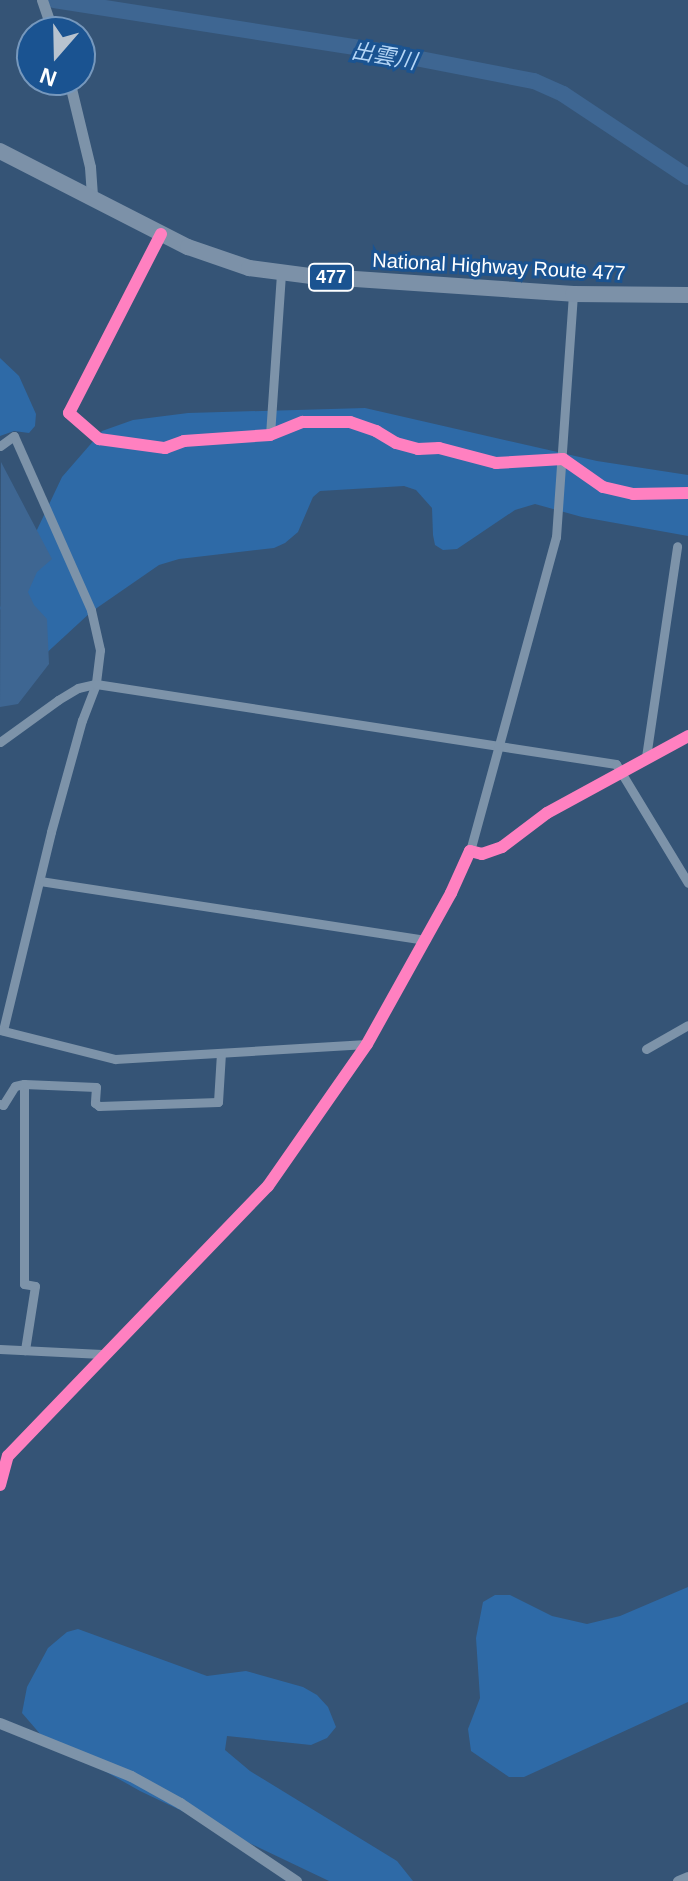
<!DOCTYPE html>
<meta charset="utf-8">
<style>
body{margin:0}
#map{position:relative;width:688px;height:1881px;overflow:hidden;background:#355476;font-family:Arial,"Noto Sans JP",sans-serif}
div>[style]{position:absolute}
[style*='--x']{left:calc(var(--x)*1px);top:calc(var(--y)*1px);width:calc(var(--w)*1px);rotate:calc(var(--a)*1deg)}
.green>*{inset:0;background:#2e6aa7}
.water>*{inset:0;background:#3e6692}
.river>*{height:16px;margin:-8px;padding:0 8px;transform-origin:8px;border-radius:8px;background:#3e6692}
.minor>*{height:9px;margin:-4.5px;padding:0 4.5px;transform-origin:4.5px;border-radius:4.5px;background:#7d93a9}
.tertiary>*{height:11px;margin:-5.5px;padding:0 5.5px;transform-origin:5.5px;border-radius:5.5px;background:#7d93a9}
.trunk>*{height:16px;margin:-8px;padding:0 8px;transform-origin:8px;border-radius:8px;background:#7c91a8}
.cycleway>*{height:12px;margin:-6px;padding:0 6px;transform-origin:6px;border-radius:6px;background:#ff80c0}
span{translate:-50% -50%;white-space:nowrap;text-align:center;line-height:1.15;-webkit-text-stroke:6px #1a5391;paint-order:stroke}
.shield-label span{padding:2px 6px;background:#1a5391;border:2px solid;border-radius:6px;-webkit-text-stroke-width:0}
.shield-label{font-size:18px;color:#fff;font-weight:700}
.street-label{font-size:20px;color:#fff}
.water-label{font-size:22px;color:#b5d6f6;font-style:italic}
.north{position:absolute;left:16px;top:16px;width:80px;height:80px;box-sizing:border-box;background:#1a5391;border:2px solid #7698bd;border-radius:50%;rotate:200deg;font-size:22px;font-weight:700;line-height:32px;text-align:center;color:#fff}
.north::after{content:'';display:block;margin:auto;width:28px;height:36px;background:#b8c3cf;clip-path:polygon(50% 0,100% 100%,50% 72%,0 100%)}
</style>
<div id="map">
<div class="green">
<i style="clip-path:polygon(0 358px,19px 376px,36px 414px,35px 426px,29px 433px,14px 431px,0 436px)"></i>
<i style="clip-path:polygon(365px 408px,597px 461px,688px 475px,688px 536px,582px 517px,535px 504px,515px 510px,457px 549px,443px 550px,435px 545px,433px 535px,432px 508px,416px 490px,404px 486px,320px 491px,313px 497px,298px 532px,285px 543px,274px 548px,179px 559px,159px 565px,91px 612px,28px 670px,0 608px,62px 477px,102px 431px,133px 420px,188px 413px)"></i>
<i style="clip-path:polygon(688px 1587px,688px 1702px,524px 1777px,509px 1777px,471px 1751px,468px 1729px,480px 1698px,476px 1638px,483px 1602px,495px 1595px,510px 1595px,552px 1616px,587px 1624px,620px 1616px)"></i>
<i style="clip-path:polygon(78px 1629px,207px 1676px,246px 1671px,303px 1687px,317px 1695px,328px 1707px,336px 1727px,327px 1738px,311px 1745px,227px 1736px,225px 1750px,250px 1771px,397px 1861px,413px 1881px,329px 1881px,140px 1791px,41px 1735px,22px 1713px,27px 1687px,48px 1648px,67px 1632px)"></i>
</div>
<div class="water">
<i style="clip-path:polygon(1px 462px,52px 559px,37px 572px,28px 592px,34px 605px,47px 619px,49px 664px,18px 704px,0 707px)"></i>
</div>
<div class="river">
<i style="--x:54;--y:0;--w:324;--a:8.9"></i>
<i style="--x:374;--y:50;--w:163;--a:11"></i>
<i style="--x:534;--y:81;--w:32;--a:24"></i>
<i style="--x:563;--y:94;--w:150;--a:33.6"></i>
</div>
<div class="minor">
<i style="--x:161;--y:234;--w:201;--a:117.2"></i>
<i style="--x:69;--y:413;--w:40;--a:41"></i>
<i style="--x:99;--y:439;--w:67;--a:7.8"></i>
<i style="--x:165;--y:448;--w:20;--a:-20"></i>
<i style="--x:184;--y:441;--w:86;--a:-4"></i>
<i style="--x:270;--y:435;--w:35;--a:-22"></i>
<i style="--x:303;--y:422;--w:47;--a:0"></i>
<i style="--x:350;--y:422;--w:28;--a:19"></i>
<i style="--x:376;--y:431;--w:23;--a:31"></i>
<i style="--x:396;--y:443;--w:23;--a:15"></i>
<i style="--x:418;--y:449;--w:21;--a:-3"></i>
<i style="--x:439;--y:448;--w:59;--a:14.7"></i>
<i style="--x:496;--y:463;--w:67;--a:-3.4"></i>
<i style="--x:563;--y:459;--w:49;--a:35"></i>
<i style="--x:603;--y:487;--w:31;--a:13"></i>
<i style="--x:633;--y:494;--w:55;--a:-1"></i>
<i style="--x:270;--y:435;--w:162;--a:-86.1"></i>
<i style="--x:0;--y:446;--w:17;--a:-36"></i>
<i style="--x:14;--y:436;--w:190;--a:66.1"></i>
<i style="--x:91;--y:610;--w:41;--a:77.3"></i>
<i style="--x:100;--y:650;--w:34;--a:97"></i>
<i style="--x:96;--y:684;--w:39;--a:111"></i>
<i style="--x:82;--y:720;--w:116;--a:105.5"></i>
<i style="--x:51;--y:832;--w:204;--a:103.6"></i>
<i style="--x:0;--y:742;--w:72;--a:-35.9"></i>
<i style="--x:58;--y:700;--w:23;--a:-31"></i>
<i style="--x:78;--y:688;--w:18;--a:-13"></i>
<i style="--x:96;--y:684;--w:526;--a:8.75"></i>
<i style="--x:616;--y:764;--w:139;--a:58.8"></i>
<i style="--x:646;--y:757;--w:213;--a:-81.6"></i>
<i style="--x:470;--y:851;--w:326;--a:-74.7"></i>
<i style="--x:556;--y:537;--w:244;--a:-86"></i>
<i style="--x:40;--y:881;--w:390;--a:8.7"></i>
<i style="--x:0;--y:1030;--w:119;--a:14.2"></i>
<i style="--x:115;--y:1059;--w:252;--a:-3.4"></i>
<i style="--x:646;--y:1049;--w:48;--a:-29.7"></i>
<i style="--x:24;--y:1084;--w:200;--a:90"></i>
<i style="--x:24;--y:1284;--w:11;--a:10"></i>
<i style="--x:35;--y:1286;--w:65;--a:98.9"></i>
<i style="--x:0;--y:1104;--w:3;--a:18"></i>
<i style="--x:3;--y:1105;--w:22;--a:-58"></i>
<i style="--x:15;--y:1086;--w:9;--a:-13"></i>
<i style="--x:24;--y:1084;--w:72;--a:2.4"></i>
<i style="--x:96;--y:1087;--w:16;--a:94"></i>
<i style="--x:95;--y:1103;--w:5;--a:37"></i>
<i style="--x:99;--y:1106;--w:119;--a:-1.9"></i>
<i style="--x:218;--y:1102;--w:49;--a:-86.5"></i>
<i style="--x:0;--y:1349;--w:102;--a:2.8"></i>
<i style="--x:0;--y:1485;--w:30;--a:-75"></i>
<i style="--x:8;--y:1456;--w:375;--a:-46.1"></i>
<i style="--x:268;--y:1186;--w:173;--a:-55.1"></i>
<i style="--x:367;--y:1044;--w:173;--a:-60.9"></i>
<i style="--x:451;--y:893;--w:46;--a:-65.7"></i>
<i style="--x:470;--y:851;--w:12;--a:14"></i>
<i style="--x:482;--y:854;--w:21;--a:-19"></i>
<i style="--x:502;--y:847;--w:56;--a:-37.1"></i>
<i style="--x:547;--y:813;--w:161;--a:-28.6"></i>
</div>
<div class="tertiary">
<i style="--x:42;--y:0;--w:34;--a:71"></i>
<i style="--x:69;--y:80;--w:89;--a:76.4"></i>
<i style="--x:90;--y:167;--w:32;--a:86"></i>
<i style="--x:0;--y:1723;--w:141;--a:22"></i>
<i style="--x:131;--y:1776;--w:56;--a:28.9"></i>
<i style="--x:180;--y:1803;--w:140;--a:33.9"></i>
<i style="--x:678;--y:1881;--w:11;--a:-22"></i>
</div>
<div class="trunk">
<i style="--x:0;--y:151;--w:211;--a:27.1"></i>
<i style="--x:188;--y:247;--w:65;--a:19"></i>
<i style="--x:249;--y:268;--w:63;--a:7.4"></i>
<i style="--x:311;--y:276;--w:263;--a:3.9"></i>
<i style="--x:573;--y:294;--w:115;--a:0.5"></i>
</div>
<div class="cycleway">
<i style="--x:161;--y:234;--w:201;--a:117.2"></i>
<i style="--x:69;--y:413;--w:40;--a:41"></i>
<i style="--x:99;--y:439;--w:67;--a:7.8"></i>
<i style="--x:165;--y:448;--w:20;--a:-20"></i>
<i style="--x:184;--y:441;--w:86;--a:-4"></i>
<i style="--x:270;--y:435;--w:35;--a:-22"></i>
<i style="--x:303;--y:422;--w:47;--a:0"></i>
<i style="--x:350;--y:422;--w:28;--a:19"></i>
<i style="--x:376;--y:431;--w:23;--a:31"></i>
<i style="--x:396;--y:443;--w:23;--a:15"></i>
<i style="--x:418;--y:449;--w:21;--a:-3"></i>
<i style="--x:439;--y:448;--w:59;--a:14.7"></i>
<i style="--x:496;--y:463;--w:67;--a:-3.4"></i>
<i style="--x:563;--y:459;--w:49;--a:35"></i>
<i style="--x:603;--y:487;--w:31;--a:13"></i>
<i style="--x:633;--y:494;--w:55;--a:-1"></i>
<i style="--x:0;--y:1485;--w:30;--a:-75"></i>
<i style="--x:8;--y:1456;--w:375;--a:-46.1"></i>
<i style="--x:268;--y:1186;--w:173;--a:-55.1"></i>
<i style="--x:367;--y:1044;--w:173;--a:-60.9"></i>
<i style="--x:451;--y:893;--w:46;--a:-65.7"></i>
<i style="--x:470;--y:851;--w:12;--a:14"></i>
<i style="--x:482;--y:854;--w:21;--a:-19"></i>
<i style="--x:502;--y:847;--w:56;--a:-37.1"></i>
<i style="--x:547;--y:813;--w:161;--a:-28.6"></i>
</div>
<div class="shield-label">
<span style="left:331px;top:277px">477</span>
</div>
<div class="street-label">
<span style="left:499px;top:267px;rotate:3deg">National Highway Route 477</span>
</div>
<div class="water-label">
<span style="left:384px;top:56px;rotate:10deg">出雲川</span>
</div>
<div class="north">N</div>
</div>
